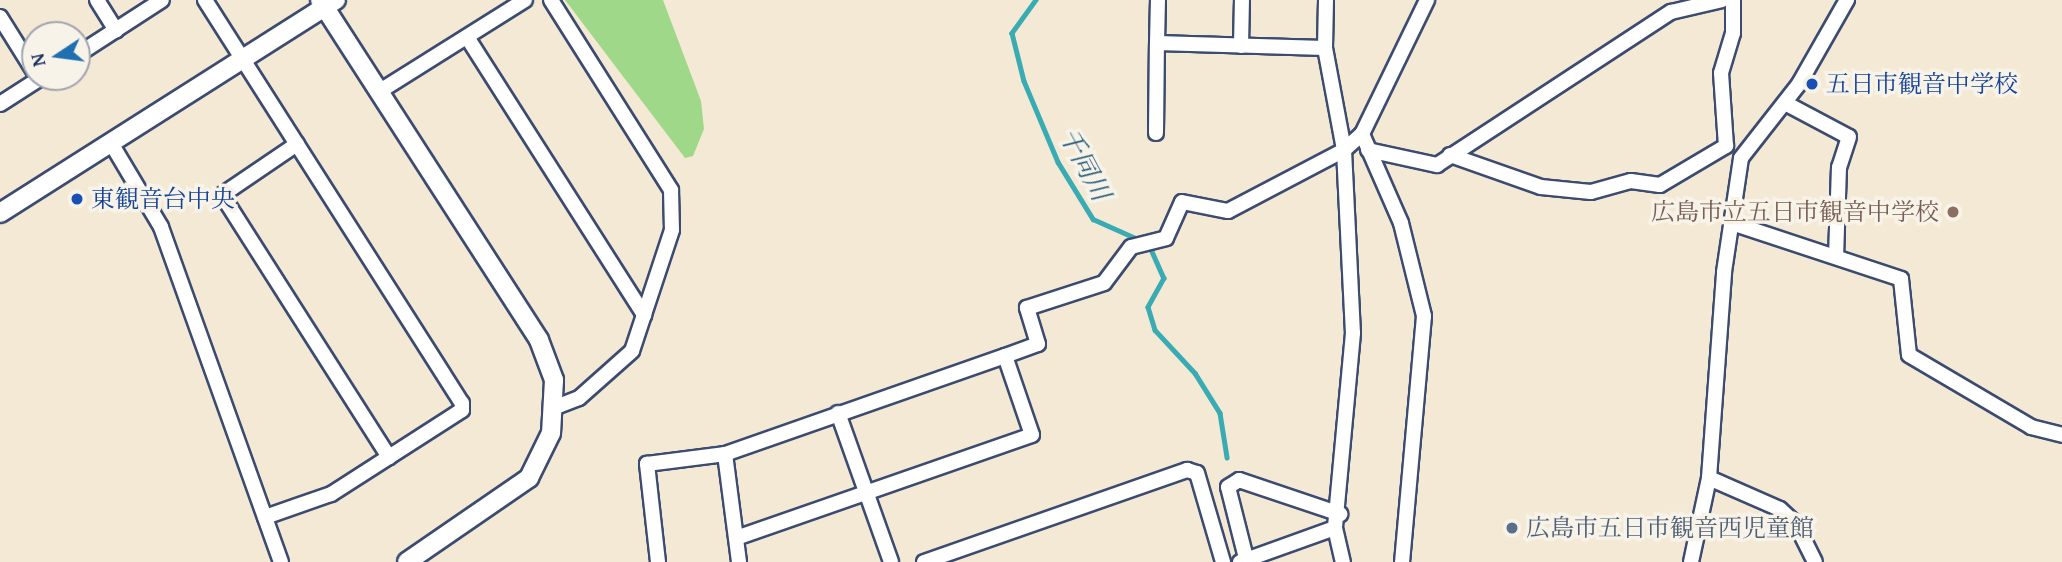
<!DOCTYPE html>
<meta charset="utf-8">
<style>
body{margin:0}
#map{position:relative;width:2062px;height:562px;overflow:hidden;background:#f4e9d4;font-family:"Gentium Book Plus","Noto Serif JP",serif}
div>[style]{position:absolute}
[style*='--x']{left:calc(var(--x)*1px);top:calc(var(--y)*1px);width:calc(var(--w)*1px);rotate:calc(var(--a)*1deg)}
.green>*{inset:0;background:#a0d88a}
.stream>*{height:4.5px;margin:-2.25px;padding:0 2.25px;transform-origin:2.25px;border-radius:2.25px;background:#39abb2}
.roads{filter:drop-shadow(2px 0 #3c4b70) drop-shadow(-2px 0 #3c4b70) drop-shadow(0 2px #3c4b70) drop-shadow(0 -2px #3c4b70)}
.minor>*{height:14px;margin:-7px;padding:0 7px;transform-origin:7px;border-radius:7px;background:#fff}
.tertiary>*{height:18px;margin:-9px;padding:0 9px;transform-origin:9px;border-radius:9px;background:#fff}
.dots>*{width:19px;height:19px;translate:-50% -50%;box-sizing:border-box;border:4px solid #f7f3e8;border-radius:50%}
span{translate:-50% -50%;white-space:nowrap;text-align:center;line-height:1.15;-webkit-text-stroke:7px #f7f3e8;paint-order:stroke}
.transit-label{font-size:24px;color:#164399}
.left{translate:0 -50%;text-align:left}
.education-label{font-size:24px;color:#785e54}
.right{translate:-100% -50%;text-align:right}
.service-label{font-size:24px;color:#4e5e75}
.water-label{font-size:26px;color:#265a7b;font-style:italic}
.north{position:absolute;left:21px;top:21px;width:70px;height:70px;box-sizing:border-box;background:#f7f3e8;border:2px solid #9fa5b1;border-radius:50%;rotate:257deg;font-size:19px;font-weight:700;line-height:28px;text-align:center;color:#1b2f5e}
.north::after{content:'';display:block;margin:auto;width:24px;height:32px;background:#1f6fb2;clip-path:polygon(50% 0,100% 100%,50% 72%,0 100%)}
</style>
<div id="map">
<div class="green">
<i style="clip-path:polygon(565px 0,663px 0,701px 101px,704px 129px,693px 156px,685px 158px)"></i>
</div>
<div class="stream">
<i style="--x:1036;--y:0;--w:41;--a:126"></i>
<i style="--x:1012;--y:33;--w:49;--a:76"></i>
<i style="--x:1024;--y:81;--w:88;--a:67.2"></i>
<i style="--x:1058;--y:162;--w:67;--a:58.4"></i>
<i style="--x:1093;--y:219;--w:51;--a:24.1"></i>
<i style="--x:1150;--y:247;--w:34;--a:66"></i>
<i style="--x:1164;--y:278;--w:33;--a:119"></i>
<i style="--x:1148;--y:307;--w:24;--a:73"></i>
<i style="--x:1155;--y:330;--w:59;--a:47.1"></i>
<i style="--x:1195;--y:373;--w:47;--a:58"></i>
<i style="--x:1220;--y:413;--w:45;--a:81"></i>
</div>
<div class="roads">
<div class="minor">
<i style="--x:97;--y:0;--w:36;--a:58"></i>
<i style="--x:205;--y:0;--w:478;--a:57.5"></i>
<i style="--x:462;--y:403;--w:7;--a:90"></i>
<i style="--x:462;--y:410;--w:156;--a:147.3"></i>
<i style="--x:331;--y:494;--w:70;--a:160.8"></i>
<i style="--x:551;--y:0;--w:225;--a:57.7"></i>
<i style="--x:671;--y:190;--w:40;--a:88.6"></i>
<i style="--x:672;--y:230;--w:127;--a:108.3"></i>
<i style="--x:632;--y:351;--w:71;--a:138.4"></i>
<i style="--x:579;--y:398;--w:25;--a:159"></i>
<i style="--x:1326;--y:0;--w:48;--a:91.2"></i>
<i style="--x:1325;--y:48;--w:104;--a:79.4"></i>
<i style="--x:1344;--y:150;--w:183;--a:87.2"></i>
<i style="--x:1353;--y:333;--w:196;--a:95.3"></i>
<i style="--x:1335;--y:528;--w:35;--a:77"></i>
<i style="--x:0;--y:17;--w:66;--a:58"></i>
<i style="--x:467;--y:37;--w:330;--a:57.5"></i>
<i style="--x:1157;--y:43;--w:43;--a:-88.7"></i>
<i style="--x:1241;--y:46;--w:46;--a:-88.8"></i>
<i style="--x:77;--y:55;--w:101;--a:-32.9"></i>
<i style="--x:380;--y:91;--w:171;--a:-32.1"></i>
<i style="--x:1785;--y:103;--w:72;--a:28"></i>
<i style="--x:1849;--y:137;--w:32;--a:108"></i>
<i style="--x:1839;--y:167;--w:90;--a:91.9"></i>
<i style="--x:0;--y:104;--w:50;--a:-32.7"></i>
<i style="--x:1156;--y:133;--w:90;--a:-89.4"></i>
<i style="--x:1157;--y:43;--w:168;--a:1.7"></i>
<i style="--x:1362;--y:134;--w:97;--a:66.3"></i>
<i style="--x:1401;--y:223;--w:96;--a:76.1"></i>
<i style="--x:1424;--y:316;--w:247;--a:95.1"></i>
<i style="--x:111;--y:143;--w:98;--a:59.2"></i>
<i style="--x:161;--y:227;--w:356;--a:70.3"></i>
<i style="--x:297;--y:144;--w:91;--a:145.8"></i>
<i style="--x:222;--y:195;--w:311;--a:57.5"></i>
<i style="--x:1726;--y:146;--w:73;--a:-93.9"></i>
<i style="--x:1721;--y:73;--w:42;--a:-73.3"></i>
<i style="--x:1733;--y:33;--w:33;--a:-90"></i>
<i style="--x:1368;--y:150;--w:71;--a:12.3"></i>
<i style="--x:1437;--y:165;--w:280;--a:-33.2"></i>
<i style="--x:1671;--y:12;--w:52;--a:-13.2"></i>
<i style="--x:1450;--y:155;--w:96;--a:19.4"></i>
<i style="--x:1541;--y:187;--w:50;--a:5.7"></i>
<i style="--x:1591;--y:192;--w:41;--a:-15.4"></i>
<i style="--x:1631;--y:181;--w:29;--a:8"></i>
<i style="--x:1660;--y:185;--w:77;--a:-30.6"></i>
<i style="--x:1732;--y:223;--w:178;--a:18.3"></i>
<i style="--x:1901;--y:279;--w:76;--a:84"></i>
<i style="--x:1909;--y:355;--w:142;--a:30.5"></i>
<i style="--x:2031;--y:427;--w:32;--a:14"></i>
<i style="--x:1005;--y:356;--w:35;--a:-20"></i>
<i style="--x:1038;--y:344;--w:38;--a:-107"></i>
<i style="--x:1027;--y:308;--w:81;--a:-18"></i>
<i style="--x:1104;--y:283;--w:45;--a:-53.1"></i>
<i style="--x:1131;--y:247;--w:36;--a:-14"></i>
<i style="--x:1166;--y:238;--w:39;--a:-66"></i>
<i style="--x:1182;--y:202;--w:47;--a:11.1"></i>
<i style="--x:1228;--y:211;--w:131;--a:-27.7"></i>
<i style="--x:1344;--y:150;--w:24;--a:-42"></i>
<i style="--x:1362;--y:134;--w:149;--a:-64.1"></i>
<i style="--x:838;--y:413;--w:158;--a:70.4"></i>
<i style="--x:725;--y:454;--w:109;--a:82.6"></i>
<i style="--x:1709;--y:478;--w:77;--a:23.6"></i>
<i style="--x:1780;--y:509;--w:22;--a:43"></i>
<i style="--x:1796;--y:524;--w:42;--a:63.4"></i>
<i style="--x:658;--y:562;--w:99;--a:-96.4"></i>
<i style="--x:647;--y:464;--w:79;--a:-7.3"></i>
<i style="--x:725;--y:454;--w:297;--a:-19.3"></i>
<i style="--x:1005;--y:356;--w:83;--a:71.1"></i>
<i style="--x:1032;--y:435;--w:313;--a:160.8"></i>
<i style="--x:924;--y:562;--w:279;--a:-19.3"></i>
<i style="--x:1187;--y:470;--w:10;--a:17"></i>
<i style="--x:1197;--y:473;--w:93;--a:73.7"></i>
<i style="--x:1240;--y:562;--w:101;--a:-19.7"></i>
<i style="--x:1247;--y:562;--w:77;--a:-104.2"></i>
<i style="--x:1228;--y:487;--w:13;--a:-32"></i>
<i style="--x:1239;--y:480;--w:107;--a:18.6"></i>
<i style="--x:1691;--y:562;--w:86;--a:-77.9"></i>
<i style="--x:1709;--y:478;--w:207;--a:-85.8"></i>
<i style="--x:1724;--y:272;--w:115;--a:-81.5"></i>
<i style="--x:1741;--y:158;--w:94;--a:-51.9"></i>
<i style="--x:1799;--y:84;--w:97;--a:-60.3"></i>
</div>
<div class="tertiary">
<i style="--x:320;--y:0;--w:404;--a:57.2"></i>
<i style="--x:539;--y:340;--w:43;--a:69.4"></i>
<i style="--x:554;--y:380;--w:53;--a:93.2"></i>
<i style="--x:551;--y:433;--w:50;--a:116.1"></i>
<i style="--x:529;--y:478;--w:148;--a:145.5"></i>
<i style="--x:0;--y:213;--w:398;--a:-32.4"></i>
</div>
</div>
<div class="dots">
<i style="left:1812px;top:84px;background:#1a4fb4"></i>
<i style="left:77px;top:199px;background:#1a4fb4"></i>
<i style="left:1953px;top:212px;background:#8d6e63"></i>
<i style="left:1512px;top:528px;background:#5c6f8a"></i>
</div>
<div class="transit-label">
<span class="left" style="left:1826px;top:84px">五日市観音中学校</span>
<span class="left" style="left:91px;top:199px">東観音台中央</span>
</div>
<div class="education-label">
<span class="right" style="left:1939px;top:212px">広島市立五日市観音中学校</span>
</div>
<div class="service-label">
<span class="left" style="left:1526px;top:528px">広島市五日市観音西児童館</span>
</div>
<div class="water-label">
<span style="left:1085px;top:164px;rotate:62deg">千同川</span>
</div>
<div class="north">N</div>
</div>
